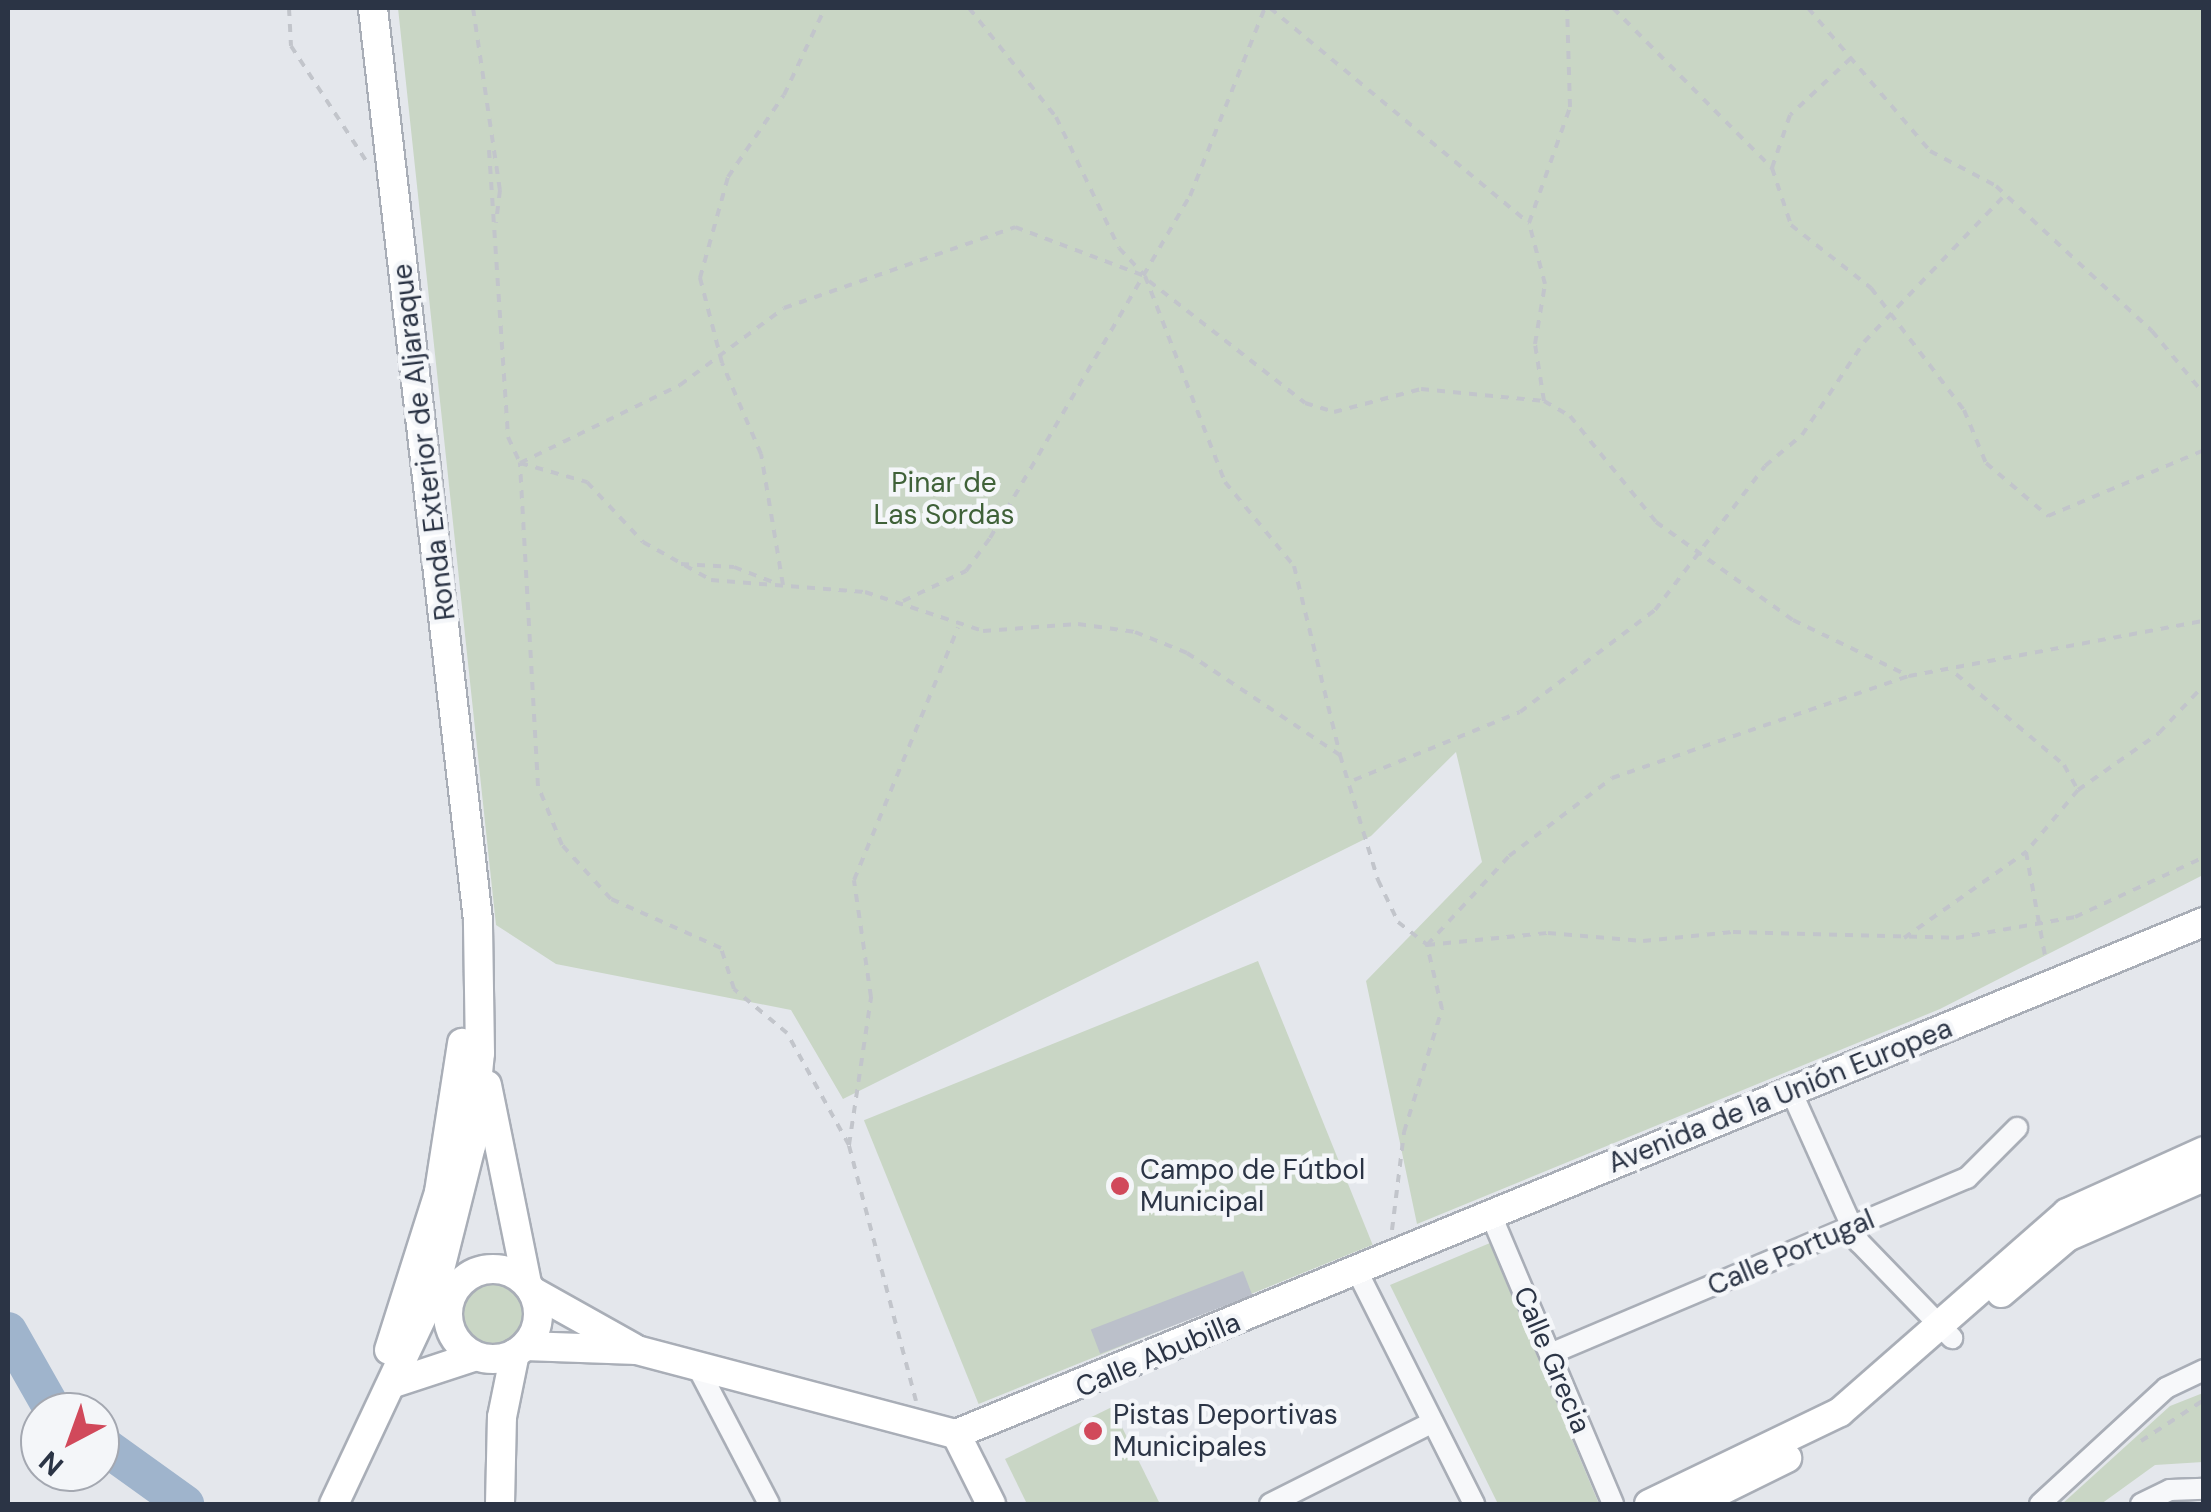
<!DOCTYPE html>
<meta charset="utf-8">
<style>
body{margin:0}
#map{position:relative;width:2211px;height:1512px;overflow:hidden;background:#e4e7ec;font-family:"DM Sans",sans-serif}
div>[style]{position:absolute}
[style*='--x']{left:calc(var(--x)*1px);top:calc(var(--y)*1px);width:calc(var(--w)*1px);rotate:calc(var(--a)*1deg)}
.green>*{inset:0;background:#c9d6c5;transform-origin:0 0}
.round{border-radius:50%}
.river>*{height:38px;margin:-19px;padding:0 19px;transform-origin:19px;border-radius:19px;background:#9fb4cc}
.building>*{inset:0;background:#bbc0ca;transform-origin:0 0}
.path>*{height:4px;margin-top:-2px;transform-origin:0;background:repeating-linear-gradient(90deg,#c2c5cb 0 8px,transparent 0 16px)}
.roads{filter:drop-shadow(2px 0 #a9aeb7) drop-shadow(-2px 0 #a9aeb7) drop-shadow(0 2px #a9aeb7) drop-shadow(0 -2px #a9aeb7)}
.street>*{height:20px;margin:-10px;padding:0 10px;transform-origin:10px;border-radius:10px;background:#f7f8fa}
.secondary>*{height:28px;margin:-14px;padding:0 14px;transform-origin:14px;border-radius:14px;background:#fff}
.secondary>.ring{margin:-14px;padding:0;box-sizing:content-box;background:none;border:28px solid #fff;border-radius:50%}
.dots>*{width:28px;height:28px;translate:-50% -50%;box-sizing:border-box;border:5px solid #f4f6f9;border-radius:50%}
span{translate:-50% -50%;white-space:nowrap;text-align:center;line-height:1.15;-webkit-text-stroke:9px #f4f6f9;paint-order:stroke}
.street-label{font-size:28px;color:#2b3445}
.park-label{font-size:28px;color:#3f6138}
.poi-label{font-size:28px;color:#2b3445}
.left{translate:0 -50%;text-align:left}
.frame{position:absolute;inset:0;border:10px solid #2b3445;pointer-events:none}
.north{position:absolute;left:20px;top:1392px;width:100px;height:100px;box-sizing:border-box;background:#f4f6f9;border:2px solid #a4a8b1;border-radius:50%;rotate:221deg;font-size:28px;font-weight:700;line-height:40px;text-align:center;color:#2b3445}
.north::after{content:'';display:block;margin:auto;width:35px;height:45px;background:#d1495b;clip-path:polygon(50% 0,100% 100%,50% 72%,0 100%)}
</style>
<div id="map">
<div class="green">
<i style="clip-path:polygon(398px 8px,2203px 8px,2203px 875px,1940px 1009px,1417px 1224px,1366px 981px,1482px 862px,1456px 752px,1371px 836px,843px 1099px,791px 1010px,556px 964px,496px 925px)"></i>
<i style="left:1258px;top:961px;width:306px;height:425px;rotate:68deg"></i>
<i style="clip-path:polygon(1490px 1243px,1527px 1332px,1599px 1504px,1498px 1504px,1390px 1285px)"></i>
<i class="round" style="left:461px;top:1281px;width:66px;height:66px"></i>
<i style="clip-path:polygon(2203px 1393px,2203px 1462px,2155px 1465px,2101px 1504px,2062px 1504px,2170px 1406px)"></i>
<i style="clip-path:polygon(1112px 1407px,1160px 1504px,1027px 1504px,1005px 1459px)"></i>
</div>
<div class="river">
<i style="--x:8;--y:1331;--w:93;--a:60.4"></i>
<i style="--x:100;--y:1443;--w:105;--a:35.7"></i>
</div>
<div class="building">
<i style="left:1243px;top:1271px;width:26px;height:163px;rotate:69deg"></i>
</div>
<div class="path">
<i style="--x:289;--y:8;--w:38;--a:87"></i>
<i style="--x:291;--y:46;--w:139;--a:56.8"></i>
<i style="--x:473;--y:8;--w:184;--a:81.6"></i>
<i style="--x:500;--y:190;--w:33;--a:97"></i>
<i style="--x:969;--y:8;--w:139;--a:51.4"></i>
<i style="--x:1056;--y:117;--w:145;--a:64.3"></i>
<i style="--x:1119;--y:248;--w:35;--a:47"></i>
<i style="--x:1270;--y:8;--w:337;--a:39.7"></i>
<i style="--x:1613;--y:8;--w:226;--a:45.2"></i>
<i style="--x:1808;--y:8;--w:188;--a:49.5"></i>
<i style="--x:1930;--y:151;--w:75;--a:27.9"></i>
<i style="--x:1996;--y:186;--w:213;--a:42.9"></i>
<i style="--x:2152;--y:331;--w:82;--a:50.5"></i>
<i style="--x:1851;--y:58;--w:83;--a:136.9"></i>
<i style="--x:1790;--y:115;--w:56;--a:108.8"></i>
<i style="--x:1772;--y:168;--w:60;--a:71.6"></i>
<i style="--x:1791;--y:225;--w:102;--a:38.2"></i>
<i style="--x:1871;--y:288;--w:153;--a:52.7"></i>
<i style="--x:1964;--y:410;--w:57;--a:67.5"></i>
<i style="--x:1986;--y:463;--w:82;--a:40.5"></i>
<i style="--x:2048;--y:516;--w:169;--a:-22.9"></i>
<i style="--x:489;--y:150;--w:288;--a:86.2"></i>
<i style="--x:508;--y:437;--w:29;--a:65"></i>
<i style="--x:520;--y:463;--w:70;--a:15.8"></i>
<i style="--x:587;--y:482;--w:82;--a:47"></i>
<i style="--x:643;--y:542;--w:78;--a:29.2"></i>
<i style="--x:711;--y:580;--w:154;--a:4.5"></i>
<i style="--x:865;--y:592;--w:124;--a:18.3"></i>
<i style="--x:983;--y:631;--w:95;--a:-4.2"></i>
<i style="--x:1078;--y:624;--w:58;--a:8"></i>
<i style="--x:1135;--y:632;--w:56;--a:22"></i>
<i style="--x:1187;--y:653;--w:184;--a:33.7"></i>
<i style="--x:1340;--y:755;--w:131;--a:73.1"></i>
<i style="--x:1378;--y:880;--w:47;--a:64.5"></i>
<i style="--x:1398;--y:922;--w:37;--a:38"></i>
<i style="--x:1427;--y:945;--w:122;--a:-5.7"></i>
<i style="--x:1548;--y:933;--w:95;--a:4.8"></i>
<i style="--x:1643;--y:941;--w:90;--a:-5.7"></i>
<i style="--x:1733;--y:932;--w:223;--a:1.5"></i>
<i style="--x:1956;--y:938;--w:121;--a:-10"></i>
<i style="--x:2075;--y:917;--w:142;--a:-24.9"></i>
<i style="--x:1149;--y:281;--w:198;--a:38"></i>
<i style="--x:1305;--y:403;--w:30;--a:17"></i>
<i style="--x:1334;--y:412;--w:90;--a:-14.8"></i>
<i style="--x:1421;--y:389;--w:124;--a:5.6"></i>
<i style="--x:1544;--y:401;--w:30;--a:30"></i>
<i style="--x:1570;--y:416;--w:136;--a:50.9"></i>
<i style="--x:1656;--y:522;--w:168;--a:35.6"></i>
<i style="--x:1793;--y:620;--w:129;--a:25.8"></i>
<i style="--x:1909;--y:676;--w:300;--a:-10.6"></i>
<i style="--x:1544;--y:401;--w:58;--a:-99"></i>
<i style="--x:1535;--y:344;--w:61;--a:-80.5"></i>
<i style="--x:1545;--y:284;--w:63;--a:-104.7"></i>
<i style="--x:1529;--y:223;--w:123;--a:-70.5"></i>
<i style="--x:1570;--y:107;--w:99;--a:-91.7"></i>
<i style="--x:681;--y:564;--w:53;--a:3.2"></i>
<i style="--x:734;--y:567;--w:47;--a:21.1"></i>
<i style="--x:783;--y:585;--w:133;--a:-99.5"></i>
<i style="--x:761;--y:454;--w:99;--a:-113.2"></i>
<i style="--x:722;--y:363;--w:88;--a:-104.5"></i>
<i style="--x:700;--y:278;--w:105;--a:-74.5"></i>
<i style="--x:728;--y:177;--w:99;--a:-55.7"></i>
<i style="--x:784;--y:95;--w:96;--a:-64.8"></i>
<i style="--x:903;--y:601;--w:70;--a:-25.5"></i>
<i style="--x:966;--y:571;--w:41;--a:-54"></i>
<i style="--x:990;--y:538;--w:396;--a:-59.7"></i>
<i style="--x:1190;--y:196;--w:202;--a:-68.3"></i>
<i style="--x:1956;--y:674;--w:141;--a:40.1"></i>
<i style="--x:2064;--y:765;--w:29;--a:61"></i>
<i style="--x:2078;--y:790;--w:81;--a:130"></i>
<i style="--x:2026;--y:852;--w:111;--a:79.6"></i>
<i style="--x:1354;--y:780;--w:179;--a:-22.3"></i>
<i style="--x:1520;--y:712;--w:169;--a:-37.1"></i>
<i style="--x:1655;--y:610;--w:181;--a:-52.6"></i>
<i style="--x:1765;--y:466;--w:48;--a:-40"></i>
<i style="--x:1802;--y:435;--w:112;--a:-56.3"></i>
<i style="--x:1864;--y:342;--w:202;--a:-46.2"></i>
<i style="--x:2078;--y:790;--w:99;--a:-35.1"></i>
<i style="--x:2159;--y:733;--w:66;--a:-46.8"></i>
<i style="--x:1904;--y:938;--w:149;--a:-35.2"></i>
<i style="--x:849;--y:1145;--w:128;--a:-119"></i>
<i style="--x:787;--y:1033;--w:69;--a:-140.3"></i>
<i style="--x:734;--y:989;--w:43;--a:-107.6"></i>
<i style="--x:721;--y:948;--w:120;--a:-156"></i>
<i style="--x:611;--y:899;--w:73;--a:-132.2"></i>
<i style="--x:562;--y:845;--w:64;--a:-112.1"></i>
<i style="--x:538;--y:786;--w:324;--a:-93.2"></i>
<i style="--x:520;--y:463;--w:178;--a:-26"></i>
<i style="--x:680;--y:385;--w:129;--a:-36.5"></i>
<i style="--x:784;--y:308;--w:245;--a:-19.3"></i>
<i style="--x:1015;--y:227;--w:139;--a:20.7"></i>
<i style="--x:1145;--y:276;--w:221;--a:68.8"></i>
<i style="--x:1225;--y:482;--w:109;--a:50.6"></i>
<i style="--x:1294;--y:566;--w:195;--a:76.3"></i>
<i style="--x:1392;--y:1230;--w:99;--a:-83"></i>
<i style="--x:1404;--y:1132;--w:129;--a:-72.8"></i>
<i style="--x:1442;--y:1009;--w:66;--a:-103.2"></i>
<i style="--x:1427;--y:945;--w:121;--a:-47.3"></i>
<i style="--x:1509;--y:856;--w:129;--a:-37.1"></i>
<i style="--x:1612;--y:778;--w:314;--a:-19"></i>
<i style="--x:916;--y:1401;--w:265;--a:-104.7"></i>
<i style="--x:849;--y:1145;--w:150;--a:-81.5"></i>
<i style="--x:871;--y:997;--w:118;--a:-98.3"></i>
<i style="--x:854;--y:880;--w:273;--a:-67.6"></i>
<i style="--x:2141;--y:1441;--w:75;--a:-33.1"></i>
</div>
<div class="roads">
<div class="street">
<i style="--x:1791;--y:1091;--w:166;--a:65.8"></i>
<i style="--x:1859;--y:1242;--w:134;--a:45.9"></i>
<i style="--x:1491;--y:1215;--w:314;--a:67.1"></i>
<i style="--x:1357;--y:1271;--w:261;--a:63.3"></i>
<i style="--x:1550;--y:1354;--w:453;--a:-22.9"></i>
<i style="--x:1967;--y:1178;--w:71;--a:-45"></i>
<i style="--x:698;--y:1368;--w:153;--a:62.4"></i>
<i style="--x:1270;--y:1504;--w:182;--a:-26.7"></i>
<i style="--x:2040;--y:1504;--w:171;--a:-42.6"></i>
<i style="--x:2166;--y:1388;--w:42;--a:-25.3"></i>
<i style="--x:2141;--y:1504;--w:32;--a:-26"></i>
<i style="--x:2170;--y:1490;--w:34;--a:-2"></i>
</div>
<div class="secondary">
<i style="--x:487;--y:1085;--w:203;--a:78.6"></i>
<i class="ring" style="left:448px;top:1269px;width:62px;height:62px"></i>
<i style="--x:532;--y:1291;--w:115;--a:29.2"></i>
<i style="--x:2001;--y:1293;--w:87;--a:-40.3"></i>
<i style="--x:2067;--y:1237;--w:150;--a:-23.7"></i>
<i style="--x:525;--y:1346;--w:112;--a:2"></i>
<i style="--x:637;--y:1350;--w:330;--a:14.8"></i>
<i style="--x:956;--y:1434;--w:78;--a:63.4"></i>
<i style="--x:389;--y:1350;--w:166;--a:-72.4"></i>
<i style="--x:439;--y:1192;--w:151;--a:-81.2"></i>
<i style="--x:394;--y:1383;--w:86;--a:-18.2"></i>
<i style="--x:956;--y:1434;--w:1349;--a:-22.31"></i>
<i style="--x:334;--y:1504;--w:238;--a:-64.8"></i>
<i style="--x:435;--y:1289;--w:147;--a:-75.9"></i>
<i style="--x:471;--y:1146;--w:93;--a:-84.5"></i>
<i style="--x:480;--y:1053;--w:133;--a:-90.9"></i>
<i style="--x:478;--y:920;--w:918;--a:-96.57"></i>
<i style="--x:500;--y:1504;--w:87;--a:-88.7"></i>
<i style="--x:502;--y:1417;--w:65;--a:-78.5"></i>
<i style="--x:1649;--y:1504;--w:212;--a:-25.7"></i>
<i style="--x:1840;--y:1412;--w:302;--a:-41.2"></i>
<i style="--x:2067;--y:1213;--w:150;--a:-24.3"></i>
<i style="--x:1694;--y:1504;--w:104;--a:-26.3"></i>
</div>
</div>
<div class="dots">
<i style="left:1120px;top:1186px;background:#d1495b"></i>
<i style="left:1093px;top:1431px;background:#d1495b"></i>
</div>
<div class="street-label">
<span style="left:424px;top:442px;rotate:-97deg">Ronda Exterior de Aljaraque</span>
<span style="left:1780px;top:1096px;rotate:-22deg">Avenida de la Unión Europea</span>
<span style="left:1791px;top:1253px;rotate:-23deg">Calle Portugal</span>
<span style="left:1158px;top:1355px;rotate:-23deg">Calle Abubilla</span>
<span style="left:1552px;top:1360px;rotate:67deg">Calle Grecia</span>
</div>
<div class="park-label">
<span style="left:944px;top:499px">Pinar de<br>Las Sordas</span>
</div>
<div class="poi-label">
<span class="left" style="left:1140px;top:1186px">Campo de Fútbol<br>Municipal</span>
<span class="left" style="left:1113px;top:1431px">Pistas Deportivas<br>Municipales</span>
</div>
<div class="frame"></div>
<div class="north">N</div>
</div>
